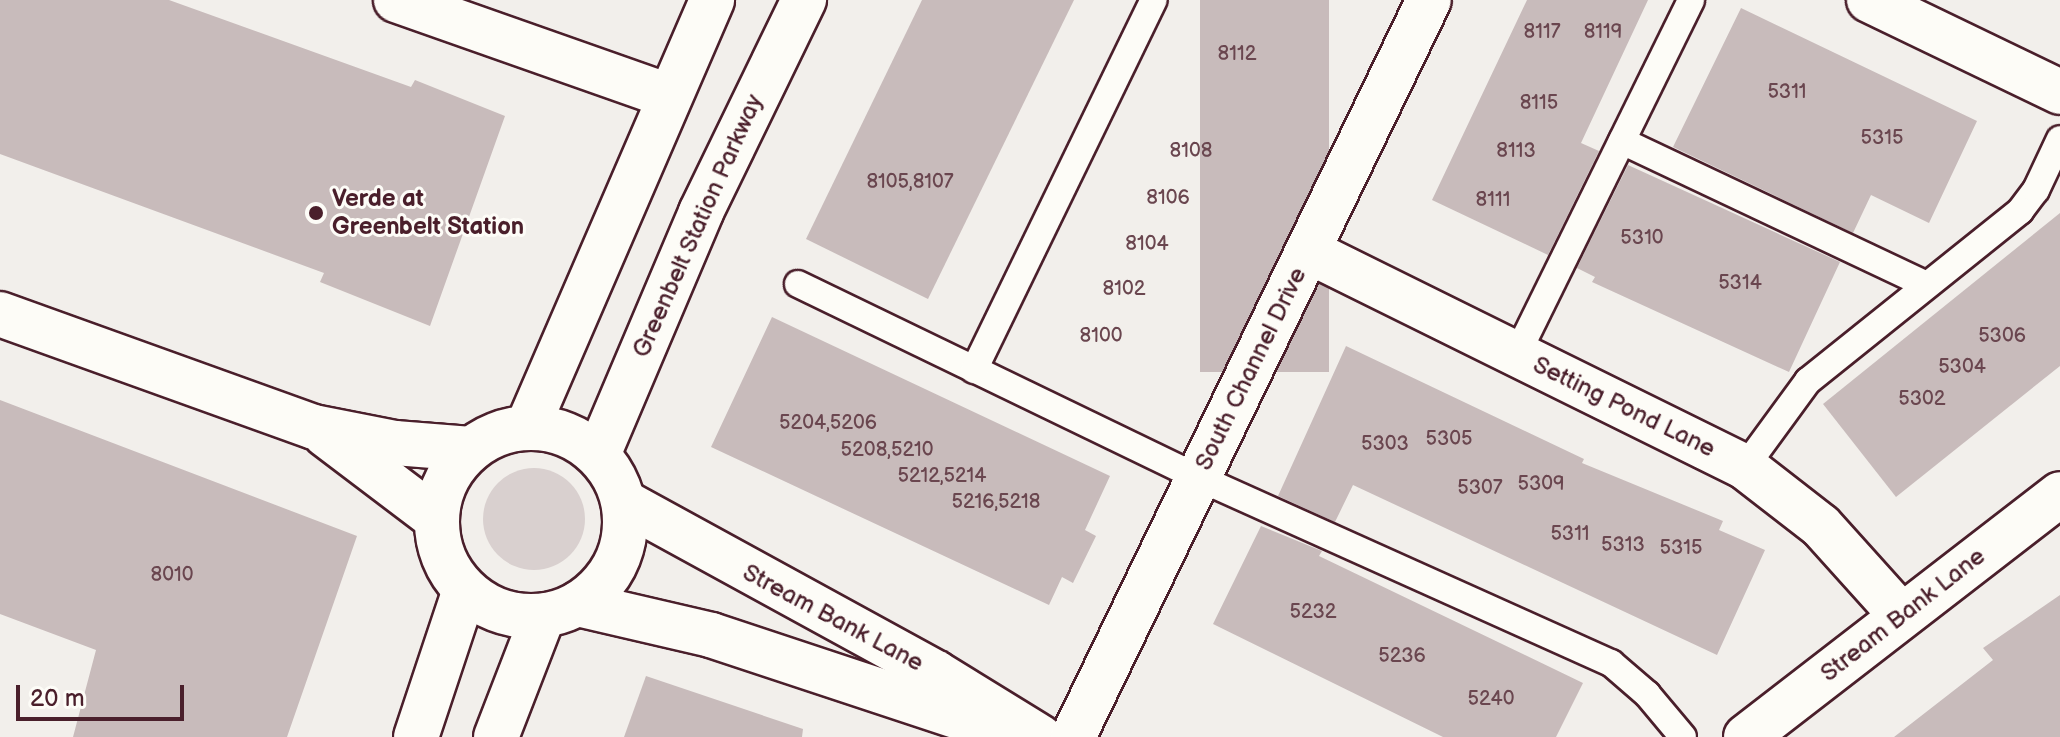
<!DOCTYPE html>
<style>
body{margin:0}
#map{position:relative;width:2060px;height:737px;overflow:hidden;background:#f2efeb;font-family:"Balsamiq Sans",sans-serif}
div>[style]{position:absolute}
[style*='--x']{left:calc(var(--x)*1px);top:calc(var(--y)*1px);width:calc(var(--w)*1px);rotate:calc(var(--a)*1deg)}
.green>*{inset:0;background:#d9d0cf}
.round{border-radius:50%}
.building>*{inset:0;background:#c8bbbb;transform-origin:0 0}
.roads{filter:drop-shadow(2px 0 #4a1f2b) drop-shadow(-2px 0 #4a1f2b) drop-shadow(0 2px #4a1f2b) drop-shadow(0 -2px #4a1f2b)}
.lane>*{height:26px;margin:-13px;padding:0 13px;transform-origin:13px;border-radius:13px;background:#fdfcf7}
.street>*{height:44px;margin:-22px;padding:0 22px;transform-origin:22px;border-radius:22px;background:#fdfcf7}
.street>.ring{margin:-22px;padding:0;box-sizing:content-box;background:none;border:44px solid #fdfcf7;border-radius:50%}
.dots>*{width:22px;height:22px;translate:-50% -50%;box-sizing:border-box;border:4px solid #fdfcf7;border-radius:50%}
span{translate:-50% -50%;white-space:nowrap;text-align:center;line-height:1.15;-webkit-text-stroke:6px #fdfcf7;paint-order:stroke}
.number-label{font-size:20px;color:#6a464f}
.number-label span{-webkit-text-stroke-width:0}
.poi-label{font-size:24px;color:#4a1f2b;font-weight:700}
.left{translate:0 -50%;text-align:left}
.street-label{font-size:24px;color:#4a1f2b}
.scale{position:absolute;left:16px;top:685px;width:168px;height:36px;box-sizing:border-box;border:4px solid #4a1f2b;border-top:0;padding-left:10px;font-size:24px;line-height:28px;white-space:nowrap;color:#4a1f2b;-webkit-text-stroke:6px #fdfcf7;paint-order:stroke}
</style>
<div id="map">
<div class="green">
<i class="round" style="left:483px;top:468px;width:102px;height:102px"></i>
</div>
<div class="building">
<i style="clip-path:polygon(0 0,169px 0,411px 87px,415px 80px,505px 116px,430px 326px,320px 282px,324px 273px,0 154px)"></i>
<i style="clip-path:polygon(922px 0,1074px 0,928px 299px,806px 239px)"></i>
<i style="left:1200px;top:0;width:129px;height:372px"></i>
<i style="clip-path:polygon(1527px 0,1648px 0,1581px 143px,1599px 151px,1548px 255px,1432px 200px)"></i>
<i style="clip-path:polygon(1741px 8px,1977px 121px,1929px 223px,1871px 195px,1853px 233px,1673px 147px)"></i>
<i style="clip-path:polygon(1628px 165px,1840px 262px,1789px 372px,1592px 282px,1595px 277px,1577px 268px)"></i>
<i style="clip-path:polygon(2060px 213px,2060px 366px,1896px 497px,1823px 404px)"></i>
<i style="clip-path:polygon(772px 317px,1110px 476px,1085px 530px,1096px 536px,1073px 583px,1062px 577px,1049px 605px,711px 447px)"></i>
<i style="clip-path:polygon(1346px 346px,1584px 459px,1582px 463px,1723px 521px,1719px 530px,1765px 550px,1717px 655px,1353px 485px,1335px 522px,1278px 496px)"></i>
<i style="clip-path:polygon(0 400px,357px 536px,287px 737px,73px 737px,96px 650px,0 614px)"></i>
<i style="clip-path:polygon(1261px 526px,1322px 551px,1319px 556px,1583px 683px,1556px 737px,1443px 737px,1213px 624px)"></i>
<i style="clip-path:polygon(2060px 595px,2060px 737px,1894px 737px,1993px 660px,1983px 648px)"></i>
<i style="clip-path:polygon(646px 676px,803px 729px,802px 737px,624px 737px)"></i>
</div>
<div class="roads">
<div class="lane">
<i style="--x:1622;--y:141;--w:334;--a:25.3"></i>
<i style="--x:798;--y:284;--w:445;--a:25.8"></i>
<i style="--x:1199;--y:478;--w:452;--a:24.2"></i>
<i style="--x:1611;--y:663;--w:48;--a:40.7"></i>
<i style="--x:1647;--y:694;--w:56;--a:50.1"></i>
<i style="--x:1517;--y:354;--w:394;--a:-63.8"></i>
<i style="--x:974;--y:370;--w:411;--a:-64.1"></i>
<i style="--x:1745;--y:467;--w:107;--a:-53.8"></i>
<i style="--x:1808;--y:381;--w:272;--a:-38.7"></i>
<i style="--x:2020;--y:211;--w:26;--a:-53"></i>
<i style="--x:2036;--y:190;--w:56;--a:-64.8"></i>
</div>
<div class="street">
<i style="--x:396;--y:0;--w:288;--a:19.4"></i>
<i style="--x:1869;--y:0;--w:212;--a:25.7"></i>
<i style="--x:1308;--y:251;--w:487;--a:26.3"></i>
<i style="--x:1745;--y:467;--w:96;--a:37.8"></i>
<i style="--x:1821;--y:526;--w:120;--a:48"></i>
<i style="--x:0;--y:314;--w:334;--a:19.8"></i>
<i style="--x:314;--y:427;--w:83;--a:11.2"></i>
<i style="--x:395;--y:443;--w:76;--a:4.5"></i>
<i class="ring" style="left:437px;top:428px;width:144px;height:144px"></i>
<i style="--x:527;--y:428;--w:466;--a:-66.6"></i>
<i style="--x:326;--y:435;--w:139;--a:37.1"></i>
<i style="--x:598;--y:455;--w:264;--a:-67"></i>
<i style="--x:701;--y:212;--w:236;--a:-64.1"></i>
<i style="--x:624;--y:502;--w:356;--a:28.7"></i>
<i style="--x:936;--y:673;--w:122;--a:31.6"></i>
<i style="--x:578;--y:604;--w:137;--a:13.1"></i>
<i style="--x:711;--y:635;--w:309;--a:18.3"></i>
<i style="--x:416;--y:737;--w:155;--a:-71.6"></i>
<i style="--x:496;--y:737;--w:130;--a:-68.8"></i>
<i style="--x:1073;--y:737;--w:818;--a:-64.22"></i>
<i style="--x:1746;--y:737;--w:397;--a:-37.7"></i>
</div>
</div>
<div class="dots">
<i style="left:316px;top:213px;background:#4a1f2b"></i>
</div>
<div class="number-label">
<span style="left:1542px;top:32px">8117</span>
<span style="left:1603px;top:32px">8119</span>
<span style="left:1237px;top:54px">8112</span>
<span style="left:1787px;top:92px">5311</span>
<span style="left:1539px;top:103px">8115</span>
<span style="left:1882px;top:138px">5315</span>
<span style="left:1191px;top:151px">8108</span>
<span style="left:1516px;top:151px">8113</span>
<span style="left:910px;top:182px">8105,8107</span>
<span style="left:1168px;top:198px">8106</span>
<span style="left:1493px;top:200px">8111</span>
<span style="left:1642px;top:238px">5310</span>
<span style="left:1147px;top:244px">8104</span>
<span style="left:1740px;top:283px">5314</span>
<span style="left:1124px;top:289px">8102</span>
<span style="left:1101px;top:336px">8100</span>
<span style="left:2002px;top:336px">5306</span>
<span style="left:1962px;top:367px">5304</span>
<span style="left:1922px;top:399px">5302</span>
<span style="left:828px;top:423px">5204,5206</span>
<span style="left:1449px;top:439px">5305</span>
<span style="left:1385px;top:444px">5303</span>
<span style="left:887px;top:450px">5208,5210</span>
<span style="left:942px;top:476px">5212,5214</span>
<span style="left:1541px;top:484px">5309</span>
<span style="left:1480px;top:488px">5307</span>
<span style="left:996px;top:502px">5216,5218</span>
<span style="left:1570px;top:534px">5311</span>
<span style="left:1623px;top:545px">5313</span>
<span style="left:1681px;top:548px">5315</span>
<span style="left:172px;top:575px">8010</span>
<span style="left:1313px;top:612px">5232</span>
<span style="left:1402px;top:656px">5236</span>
<span style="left:1491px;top:699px">5240</span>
</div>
<div class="poi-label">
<span class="left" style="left:332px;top:213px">Verde at<br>Greenbelt Station</span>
</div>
<div class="street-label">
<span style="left:698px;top:226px;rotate:-66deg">Greenbelt Station Parkway</span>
<span style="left:1251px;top:369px;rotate:-64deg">South Channel Drive</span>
<span style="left:1624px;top:407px;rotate:26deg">Setting Pond Lane</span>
<span style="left:1903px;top:615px;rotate:-38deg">Stream Bank Lane</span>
<span style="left:833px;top:618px;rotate:28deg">Stream Bank Lane</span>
</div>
<div class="scale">20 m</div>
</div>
